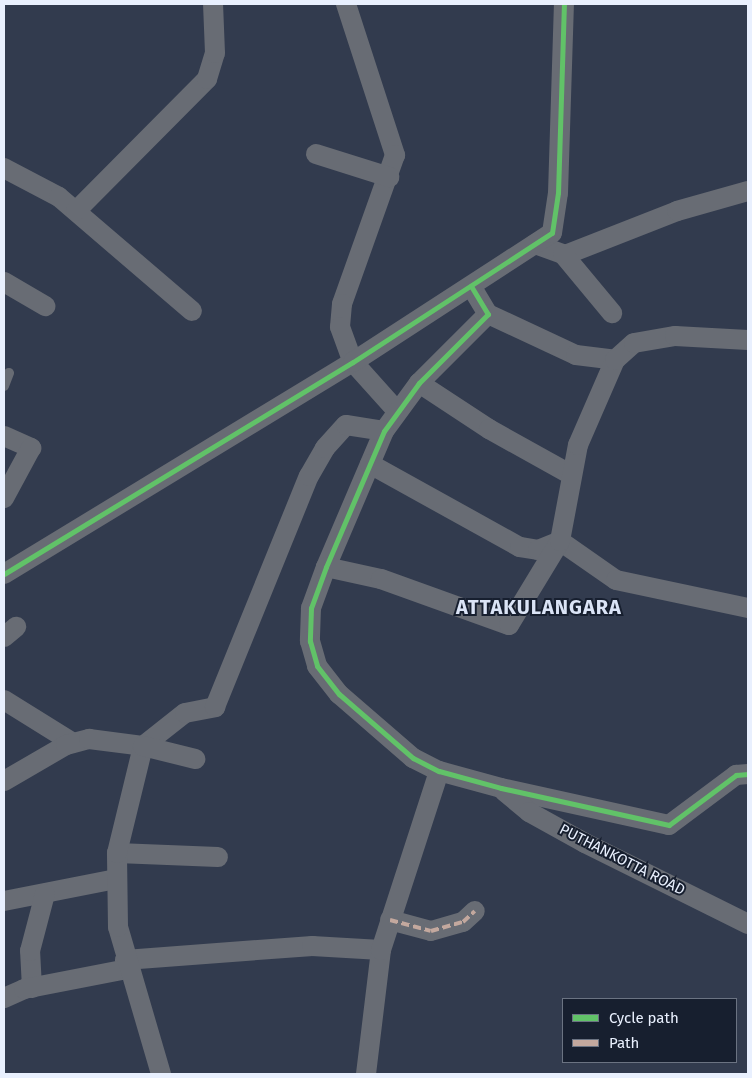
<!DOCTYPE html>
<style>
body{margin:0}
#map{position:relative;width:752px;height:1078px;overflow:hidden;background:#323b4e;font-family:"Fira Sans",sans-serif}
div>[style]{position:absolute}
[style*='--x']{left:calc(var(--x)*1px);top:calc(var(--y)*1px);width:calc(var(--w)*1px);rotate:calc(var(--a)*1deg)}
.service>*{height:10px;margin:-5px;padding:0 5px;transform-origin:5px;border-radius:5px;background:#686c74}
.minor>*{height:20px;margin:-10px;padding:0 10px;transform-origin:10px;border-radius:10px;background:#686c74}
.quiet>*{height:4px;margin-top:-2px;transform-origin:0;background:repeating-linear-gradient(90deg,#c3a89e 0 8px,transparent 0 12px)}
.cycleway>*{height:5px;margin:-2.5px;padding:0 2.5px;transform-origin:2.5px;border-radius:2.5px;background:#61c268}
span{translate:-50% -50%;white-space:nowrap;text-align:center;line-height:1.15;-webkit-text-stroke:4px #171f2f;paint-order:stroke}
.street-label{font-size:15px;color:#e9f0fe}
.district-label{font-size:20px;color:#dbe4f6;font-weight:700;letter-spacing:1px}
.frame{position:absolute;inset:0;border:5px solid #e9f0fe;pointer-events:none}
.legend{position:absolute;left:562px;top:998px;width:175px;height:65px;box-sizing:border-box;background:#171f2f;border:1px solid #6b7382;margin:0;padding:6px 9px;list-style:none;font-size:15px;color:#e9f0fe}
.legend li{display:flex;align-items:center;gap:10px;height:25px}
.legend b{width:25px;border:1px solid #6b7382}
</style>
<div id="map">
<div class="service">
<i style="--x:4;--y:386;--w:14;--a:-69"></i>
</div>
<div class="minor">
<i style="--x:346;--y:4;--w:159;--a:72"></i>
<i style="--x:395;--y:155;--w:158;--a:109.6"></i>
<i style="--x:342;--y:304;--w:23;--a:95"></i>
<i style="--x:340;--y:327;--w:37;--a:70"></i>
<i style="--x:353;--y:362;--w:66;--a:48.1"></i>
<i style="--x:316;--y:154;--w:77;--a:17.5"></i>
<i style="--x:4;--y:168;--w:62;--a:27.8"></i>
<i style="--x:59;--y:197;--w:175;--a:40.6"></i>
<i style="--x:76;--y:211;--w:186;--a:-45.2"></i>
<i style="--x:207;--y:79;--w:27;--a:-73"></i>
<i style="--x:215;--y:53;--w:49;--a:-92.3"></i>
<i style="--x:535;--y:244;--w:32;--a:20"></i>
<i style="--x:565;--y:255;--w:120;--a:-21.4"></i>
<i style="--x:677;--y:211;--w:74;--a:-15.7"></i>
<i style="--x:563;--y:254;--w:77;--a:50.3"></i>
<i style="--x:4;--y:282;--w:48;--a:30.3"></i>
<i style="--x:471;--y:286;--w:33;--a:59"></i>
<i style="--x:488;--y:314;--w:98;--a:135"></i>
<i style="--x:419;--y:383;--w:59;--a:126.1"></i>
<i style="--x:384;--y:431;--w:148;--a:113.1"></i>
<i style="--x:326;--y:567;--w:44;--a:110.1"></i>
<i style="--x:311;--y:608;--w:33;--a:92"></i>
<i style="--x:310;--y:641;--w:26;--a:74"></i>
<i style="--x:317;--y:666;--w:36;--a:52"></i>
<i style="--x:339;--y:694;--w:98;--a:40.9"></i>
<i style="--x:413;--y:758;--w:29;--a:27"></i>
<i style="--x:439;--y:771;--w:64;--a:15.3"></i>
<i style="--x:501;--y:788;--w:172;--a:12.4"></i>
<i style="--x:669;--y:825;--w:84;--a:-36.7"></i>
<i style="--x:736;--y:775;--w:12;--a:-5"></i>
<i style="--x:488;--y:314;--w:97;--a:25"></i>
<i style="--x:576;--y:355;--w:39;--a:7"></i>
<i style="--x:419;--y:383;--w:84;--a:33.3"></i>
<i style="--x:489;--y:429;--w:93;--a:29.1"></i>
<i style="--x:4;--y:436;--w:30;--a:24"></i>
<i style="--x:31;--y:448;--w:57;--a:118.4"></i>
<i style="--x:370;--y:464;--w:171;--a:29"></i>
<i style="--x:520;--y:547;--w:18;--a:9"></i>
<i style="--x:538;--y:550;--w:24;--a:-22"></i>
<i style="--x:560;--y:541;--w:68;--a:34.9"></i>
<i style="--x:616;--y:580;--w:135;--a:12"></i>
<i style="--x:326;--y:567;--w:56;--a:12.3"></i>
<i style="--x:381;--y:579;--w:136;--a:19.8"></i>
<i style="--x:509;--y:625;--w:98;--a:-58.7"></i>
<i style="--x:560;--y:541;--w:98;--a:-79.4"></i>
<i style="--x:578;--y:445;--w:93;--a:-66.5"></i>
<i style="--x:615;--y:360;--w:25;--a:-42"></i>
<i style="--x:634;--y:343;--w:42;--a:-9.7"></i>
<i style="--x:675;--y:336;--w:73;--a:3.1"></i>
<i style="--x:4;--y:574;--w:408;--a:-31.3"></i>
<i style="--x:353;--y:362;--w:237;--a:-33"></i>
<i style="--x:552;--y:233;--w:40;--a:-81.5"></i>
<i style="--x:558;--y:193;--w:189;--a:-88.2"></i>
<i style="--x:4;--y:637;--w:16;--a:-40"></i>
<i style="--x:4;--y:700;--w:81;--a:31.9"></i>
<i style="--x:4;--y:781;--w:72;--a:-30.1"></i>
<i style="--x:66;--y:745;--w:24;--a:-15"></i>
<i style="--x:89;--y:739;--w:54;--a:7.4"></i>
<i style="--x:143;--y:746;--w:53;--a:-38.2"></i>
<i style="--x:185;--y:713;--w:31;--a:-11"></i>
<i style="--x:215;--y:707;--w:249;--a:-67.9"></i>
<i style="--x:309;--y:476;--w:32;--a:-60"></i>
<i style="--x:325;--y:448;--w:31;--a:-48"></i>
<i style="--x:346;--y:425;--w:38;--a:9"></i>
<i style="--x:504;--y:791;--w:33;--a:40"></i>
<i style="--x:529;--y:812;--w:64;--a:29"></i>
<i style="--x:585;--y:843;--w:182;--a:26.4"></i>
<i style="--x:117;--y:853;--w:101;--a:2.3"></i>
<i style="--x:4;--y:901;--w:114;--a:-11.1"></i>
<i style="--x:390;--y:920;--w:42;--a:15"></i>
<i style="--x:431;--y:931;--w:33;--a:-16"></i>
<i style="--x:463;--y:922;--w:16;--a:-43"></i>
<i style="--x:125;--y:960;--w:188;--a:-4.3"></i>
<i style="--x:312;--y:946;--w:69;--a:3.3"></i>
<i style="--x:32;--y:988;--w:37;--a:-93"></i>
<i style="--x:30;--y:951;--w:59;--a:-75.3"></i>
<i style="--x:4;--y:998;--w:22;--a:-24"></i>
<i style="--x:24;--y:989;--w:105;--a:-11"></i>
<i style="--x:161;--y:1074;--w:153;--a:-106.3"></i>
<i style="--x:118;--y:927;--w:74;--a:-90.8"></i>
<i style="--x:117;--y:853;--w:110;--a:-76.3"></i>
<i style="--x:143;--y:746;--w:54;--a:14"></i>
<i style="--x:366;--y:1074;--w:125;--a:-83.1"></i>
<i style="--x:381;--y:950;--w:188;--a:-72"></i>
</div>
<div class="quiet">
<i style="--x:390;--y:920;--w:42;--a:15"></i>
<i style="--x:431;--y:931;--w:33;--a:-16"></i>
<i style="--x:463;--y:922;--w:16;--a:-43"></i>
</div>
<div class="cycleway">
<i style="--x:471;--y:286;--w:33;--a:59"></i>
<i style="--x:488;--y:314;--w:98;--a:135"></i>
<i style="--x:419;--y:383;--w:59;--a:126.1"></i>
<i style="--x:384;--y:431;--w:148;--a:113.1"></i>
<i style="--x:326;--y:567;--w:44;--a:110.1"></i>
<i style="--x:311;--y:608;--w:33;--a:92"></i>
<i style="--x:310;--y:641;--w:26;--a:74"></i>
<i style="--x:317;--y:666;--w:36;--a:52"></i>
<i style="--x:339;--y:694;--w:98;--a:40.9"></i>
<i style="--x:413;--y:758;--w:29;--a:27"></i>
<i style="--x:439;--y:771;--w:64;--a:15.3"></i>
<i style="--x:501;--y:788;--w:172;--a:12.4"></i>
<i style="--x:669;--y:825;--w:84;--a:-36.7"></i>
<i style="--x:736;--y:775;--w:12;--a:-5"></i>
<i style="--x:4;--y:574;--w:408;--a:-31.3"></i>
<i style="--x:353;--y:362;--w:237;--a:-33"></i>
<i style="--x:552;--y:233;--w:40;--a:-81.5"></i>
<i style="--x:558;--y:193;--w:189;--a:-88.2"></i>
</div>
<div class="street-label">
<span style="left:622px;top:860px;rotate:27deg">PUTHANKOTTA ROAD</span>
</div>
<div class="district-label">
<span style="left:539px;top:607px">ATTAKULANGARA</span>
</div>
<div class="frame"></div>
<ul class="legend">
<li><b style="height:6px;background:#61c268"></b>Cycle path</li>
<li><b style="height:6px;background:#c3a89e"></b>Path</li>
</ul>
</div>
